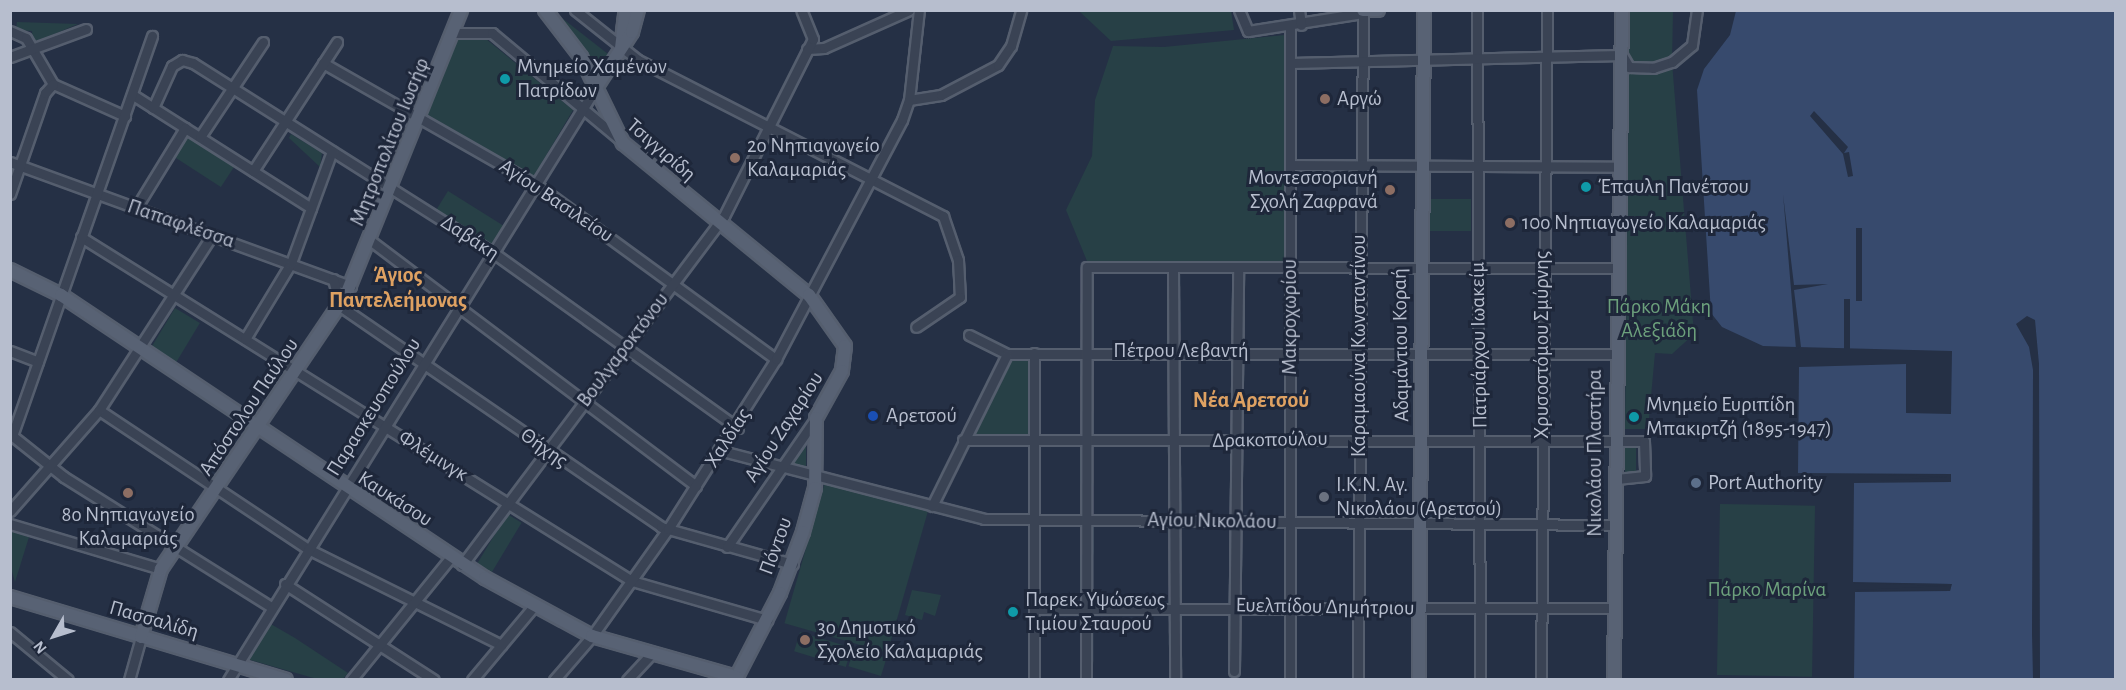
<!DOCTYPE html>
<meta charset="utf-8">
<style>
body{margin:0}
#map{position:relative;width:2126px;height:690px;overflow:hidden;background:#253045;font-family:"Alegreya Sans",sans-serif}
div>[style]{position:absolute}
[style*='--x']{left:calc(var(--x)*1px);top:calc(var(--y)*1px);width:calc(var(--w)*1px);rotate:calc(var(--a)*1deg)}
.green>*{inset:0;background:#274046;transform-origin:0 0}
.water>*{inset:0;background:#374a6d}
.pier>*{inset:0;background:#253045;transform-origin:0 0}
.roads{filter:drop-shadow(2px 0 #555e6e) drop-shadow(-2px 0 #555e6e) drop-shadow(0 2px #555e6e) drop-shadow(0 -2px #555e6e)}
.minor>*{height:9px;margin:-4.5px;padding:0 4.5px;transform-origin:4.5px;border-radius:4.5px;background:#3a4354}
.major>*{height:12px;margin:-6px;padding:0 6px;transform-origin:6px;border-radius:6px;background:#586274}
.dots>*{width:16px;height:16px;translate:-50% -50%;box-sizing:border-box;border:3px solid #1e273a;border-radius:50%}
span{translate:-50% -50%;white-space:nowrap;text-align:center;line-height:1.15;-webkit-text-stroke:6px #1e273a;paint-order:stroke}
.poi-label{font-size:21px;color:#b7bece}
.left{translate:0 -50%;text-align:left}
.right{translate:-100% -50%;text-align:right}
.street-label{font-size:21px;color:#b7bece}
.park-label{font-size:21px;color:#6ca07c}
.neighbourhood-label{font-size:22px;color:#dea162;font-weight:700}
.frame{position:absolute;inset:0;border:12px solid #b7bece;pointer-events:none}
.north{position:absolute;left:24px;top:606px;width:60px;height:60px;-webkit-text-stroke:4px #1e273a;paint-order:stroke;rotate:231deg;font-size:16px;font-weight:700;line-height:24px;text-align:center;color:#b7bece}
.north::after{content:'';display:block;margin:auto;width:21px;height:27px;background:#b7bece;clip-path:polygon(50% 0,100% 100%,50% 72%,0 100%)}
</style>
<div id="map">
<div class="green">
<i style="clip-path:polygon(553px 11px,608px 54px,598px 70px,595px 69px)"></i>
<i style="clip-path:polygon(1079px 11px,1231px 11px,1234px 30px,1111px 41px)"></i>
<i style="clip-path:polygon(1629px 11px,1673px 11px,1672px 62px,1694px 334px,1672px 354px,1655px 353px,1648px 429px,1625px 429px,1629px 67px,1646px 65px,1629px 61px)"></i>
<i style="clip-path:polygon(17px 22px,78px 24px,33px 43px,32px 31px,16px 30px)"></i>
<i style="clip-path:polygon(1284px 35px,1284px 263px,1087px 261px,1066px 210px,1092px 156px,1095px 100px,1113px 46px,1164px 47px)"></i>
<i style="clip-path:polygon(486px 39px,573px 110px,534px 176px,426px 114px,457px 40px)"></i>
<i style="left:185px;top:134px;width:59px;height:25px;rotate:33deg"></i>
<i style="clip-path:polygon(291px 134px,322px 153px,320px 167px,289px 138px)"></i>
<i style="left:448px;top:191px;width:65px;height:22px;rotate:32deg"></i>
<i style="left:1427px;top:199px;width:44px;height:32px"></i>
<i style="left:175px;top:308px;width:29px;height:50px;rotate:31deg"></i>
<i style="clip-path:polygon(1029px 355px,1029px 436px,968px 435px,1005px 359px)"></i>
<i style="clip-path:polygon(806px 437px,806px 470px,789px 466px)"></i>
<i style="left:1625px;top:447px;width:11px;height:25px"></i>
<i style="left:825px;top:482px;width:107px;height:147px;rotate:16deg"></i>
<i style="left:1720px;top:504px;width:95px;height:171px;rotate:1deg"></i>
<i style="left:507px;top:514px;width:17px;height:61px;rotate:31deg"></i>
<i style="clip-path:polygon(11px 531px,29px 537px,15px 582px,11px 568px)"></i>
<i style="clip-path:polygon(912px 590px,941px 595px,935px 616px,924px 612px,922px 620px,905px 615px)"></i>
<i style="clip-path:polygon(269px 623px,295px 638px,348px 673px,343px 679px,317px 679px,247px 659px)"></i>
<i style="left:800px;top:632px;width:54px;height:20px;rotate:17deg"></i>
<i style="left:854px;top:648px;width:34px;height:19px;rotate:17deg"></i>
</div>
<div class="water">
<i style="clip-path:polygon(1736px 11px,2115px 11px,2115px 679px,1854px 679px,1855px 592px,1950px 591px,1952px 584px,1853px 582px,1854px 483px,1951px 482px,1951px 474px,1798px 473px,1799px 367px,1906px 364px,1906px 413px,1951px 414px,1952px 351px,1763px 346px,1722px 327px,1711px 313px,1697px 90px,1704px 69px,1730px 35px)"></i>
</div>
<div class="pier">
<i style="clip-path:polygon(1814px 111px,1848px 147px,1844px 153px,1849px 152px,1853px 176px,1848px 177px,1843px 154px,1810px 116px)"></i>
<i style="clip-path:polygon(1783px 194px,1794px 285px,1828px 284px,1794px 290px,1801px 347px,1796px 349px)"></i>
<i style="left:1856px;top:228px;width:6px;height:73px"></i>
<i style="left:1844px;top:299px;width:6px;height:50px"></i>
<i style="clip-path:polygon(2027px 316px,2035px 320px,2039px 364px,2040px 680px,2033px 679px,2032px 634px,2033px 370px,2029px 347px,2016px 324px)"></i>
<i style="clip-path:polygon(1857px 474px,1951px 475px,1950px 481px,1908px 482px,1857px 482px,1948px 477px)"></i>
<i style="clip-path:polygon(1951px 584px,1950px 591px,1854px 590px,1948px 586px,1853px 583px)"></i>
</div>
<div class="roads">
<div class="minor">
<i style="--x:575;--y:10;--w:80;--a:38.4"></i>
<i style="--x:638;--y:60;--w:343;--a:27.1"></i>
<i style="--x:943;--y:216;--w:46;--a:71.2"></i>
<i style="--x:958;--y:260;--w:37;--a:87"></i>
<i style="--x:960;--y:297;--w:53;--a:145.7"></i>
<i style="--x:1239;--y:10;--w:23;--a:67"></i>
<i style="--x:1248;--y:31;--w:116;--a:-8.9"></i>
<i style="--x:1363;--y:13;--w:667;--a:90.43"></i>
<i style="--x:1299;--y:10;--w:15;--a:82"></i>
<i style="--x:1477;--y:10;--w:670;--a:89.74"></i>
<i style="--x:10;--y:31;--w:17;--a:24"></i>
<i style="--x:26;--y:38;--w:53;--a:59.6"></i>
<i style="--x:53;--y:84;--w:79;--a:24"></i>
<i style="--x:454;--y:33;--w:38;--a:0"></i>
<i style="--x:492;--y:33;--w:165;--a:39.8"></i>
<i style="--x:807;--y:49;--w:17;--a:-3"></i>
<i style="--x:824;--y:48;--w:93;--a:-24.1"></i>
<i style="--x:10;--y:57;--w:81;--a:-20.2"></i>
<i style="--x:323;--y:63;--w:246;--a:29.7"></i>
<i style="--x:537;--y:185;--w:296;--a:36.1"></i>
<i style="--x:1291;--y:63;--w:331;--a:-1.4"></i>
<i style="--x:1622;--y:55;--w:14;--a:60"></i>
<i style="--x:1629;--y:67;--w:24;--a:2"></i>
<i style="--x:1653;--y:68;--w:20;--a:-18"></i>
<i style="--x:1672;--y:62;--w:26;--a:-40"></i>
<i style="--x:1692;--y:45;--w:35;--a:-82"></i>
<i style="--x:133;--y:95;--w:211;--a:32.4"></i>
<i style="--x:909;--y:100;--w:32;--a:-9"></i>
<i style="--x:941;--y:95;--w:64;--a:-27.8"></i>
<i style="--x:998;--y:65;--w:23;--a:-56"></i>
<i style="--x:1011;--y:46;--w:37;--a:-74"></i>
<i style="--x:153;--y:108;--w:46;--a:-65.7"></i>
<i style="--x:172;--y:66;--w:12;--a:-31"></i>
<i style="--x:182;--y:60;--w:11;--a:15"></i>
<i style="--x:193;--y:63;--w:357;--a:32.3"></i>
<i style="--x:495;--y:254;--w:299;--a:35.6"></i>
<i style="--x:200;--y:137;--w:114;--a:-56.4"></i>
<i style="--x:10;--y:162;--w:363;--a:20"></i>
<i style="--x:1291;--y:165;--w:330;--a:0.3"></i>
<i style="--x:253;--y:171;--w:154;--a:-56.9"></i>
<i style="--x:10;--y:194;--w:107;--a:-70.9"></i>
<i style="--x:45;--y:93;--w:12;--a:-48"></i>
<i style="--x:136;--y:208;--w:94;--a:-58.5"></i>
<i style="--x:81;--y:237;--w:650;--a:31.98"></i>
<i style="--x:632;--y:581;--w:141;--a:16.1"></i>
<i style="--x:371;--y:241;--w:407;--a:37"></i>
<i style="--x:1173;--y:267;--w:413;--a:89.7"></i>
<i style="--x:333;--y:279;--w:28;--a:75"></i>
<i style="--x:340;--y:306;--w:390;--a:34.5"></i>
<i style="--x:661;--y:527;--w:137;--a:15.7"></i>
<i style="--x:969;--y:335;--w:42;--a:26.6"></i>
<i style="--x:1007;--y:354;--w:607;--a:0"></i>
<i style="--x:245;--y:339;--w:89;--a:-58.8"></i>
<i style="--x:291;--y:263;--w:119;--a:-69.9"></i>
<i style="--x:10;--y:351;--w:30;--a:21"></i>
<i style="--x:1034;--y:353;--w:327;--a:90"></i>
<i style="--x:99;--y:410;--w:251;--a:33.6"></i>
<i style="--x:308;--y:549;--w:216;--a:26.4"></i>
<i style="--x:10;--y:434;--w:69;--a:38.5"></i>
<i style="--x:64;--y:477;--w:243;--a:32.1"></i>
<i style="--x:12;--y:436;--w:424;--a:-70.7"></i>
<i style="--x:963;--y:440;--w:681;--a:0.08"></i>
<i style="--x:1644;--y:441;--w:35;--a:88"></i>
<i style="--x:1645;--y:476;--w:31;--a:174"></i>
<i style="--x:722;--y:451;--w:271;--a:14.5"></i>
<i style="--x:984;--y:519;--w:630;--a:0.55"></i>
<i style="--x:932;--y:506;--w:169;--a:-63.7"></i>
<i style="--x:10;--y:511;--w:135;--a:-48.6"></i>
<i style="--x:99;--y:410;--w:208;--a:-57.1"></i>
<i style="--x:10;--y:524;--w:158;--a:16.6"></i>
<i style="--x:727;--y:547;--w:157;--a:-55.4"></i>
<i style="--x:462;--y:565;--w:436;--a:-53.1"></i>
<i style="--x:724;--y:216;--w:198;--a:-63.3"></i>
<i style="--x:813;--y:39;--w:31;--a:-112"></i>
<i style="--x:285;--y:584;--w:177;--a:32.8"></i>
<i style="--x:1036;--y:609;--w:578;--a:-0.1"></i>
<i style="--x:10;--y:632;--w:75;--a:39.6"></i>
<i style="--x:1234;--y:671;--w:402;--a:-89.4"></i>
<i style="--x:129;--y:680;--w:45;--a:-74.4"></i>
<i style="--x:228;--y:680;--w:696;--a:-58.16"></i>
<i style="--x:351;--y:680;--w:157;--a:-50.9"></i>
<i style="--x:472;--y:680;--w:98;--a:-50"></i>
<i style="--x:554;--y:680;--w:58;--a:-49.2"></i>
<i style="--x:592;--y:636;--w:131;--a:-54.6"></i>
<i style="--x:668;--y:529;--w:201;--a:-57.6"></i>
<i style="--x:776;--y:359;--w:270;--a:-62.2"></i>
<i style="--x:902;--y:120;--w:21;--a:-71"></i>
<i style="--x:909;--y:100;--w:91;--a:-83.7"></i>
<i style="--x:627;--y:680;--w:34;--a:-47"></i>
<i style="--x:1086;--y:680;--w:413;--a:-89.9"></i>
<i style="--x:1087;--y:267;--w:531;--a:0.11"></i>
<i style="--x:1290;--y:680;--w:654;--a:-90"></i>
<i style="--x:1541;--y:680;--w:670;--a:-89.49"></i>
</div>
<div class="major">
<i style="--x:545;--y:10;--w:59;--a:52.5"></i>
<i style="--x:581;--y:57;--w:96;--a:64"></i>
<i style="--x:623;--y:143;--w:240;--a:39.3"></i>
<i style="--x:809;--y:295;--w:62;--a:54.8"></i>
<i style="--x:845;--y:346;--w:25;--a:97"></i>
<i style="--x:842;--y:371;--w:54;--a:119"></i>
<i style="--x:816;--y:418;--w:70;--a:90.8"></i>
<i style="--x:815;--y:488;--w:46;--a:105.3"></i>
<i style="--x:803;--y:532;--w:65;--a:110.7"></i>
<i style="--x:780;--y:593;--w:98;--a:117.3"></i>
<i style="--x:1363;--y:10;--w:15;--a:0"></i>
<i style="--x:621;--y:48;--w:38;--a:-83"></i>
<i style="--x:595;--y:89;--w:68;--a:-57"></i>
<i style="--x:632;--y:32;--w:23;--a:-75"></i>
<i style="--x:10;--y:270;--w:57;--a:26.1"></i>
<i style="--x:61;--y:295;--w:510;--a:33.72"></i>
<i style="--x:485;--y:578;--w:122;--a:28.5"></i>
<i style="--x:592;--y:636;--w:150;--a:15.9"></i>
<i style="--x:10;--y:597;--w:288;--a:16.7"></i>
<i style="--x:141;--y:637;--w:71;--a:-73.6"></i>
<i style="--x:161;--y:569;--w:331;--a:-56"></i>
<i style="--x:346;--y:295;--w:307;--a:-68"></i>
<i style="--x:1419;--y:680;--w:670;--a:-89.57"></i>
<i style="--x:1614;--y:680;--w:670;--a:-89.32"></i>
</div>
</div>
<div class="dots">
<i style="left:505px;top:79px;background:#0f9aa8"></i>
<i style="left:1325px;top:99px;background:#8d6e63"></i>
<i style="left:735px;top:158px;background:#8d6e63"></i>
<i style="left:1586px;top:187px;background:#0f9aa8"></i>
<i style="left:1390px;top:190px;background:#8d6e63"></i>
<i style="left:1510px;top:223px;background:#8d6e63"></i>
<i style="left:873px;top:416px;background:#1a4fb4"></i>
<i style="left:1634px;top:417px;background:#0f9aa8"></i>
<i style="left:1696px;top:483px;background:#5c6f8a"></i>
<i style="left:128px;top:493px;background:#8d6e63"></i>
<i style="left:1324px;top:497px;background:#6b7280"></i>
<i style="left:1013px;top:612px;background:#0f9aa8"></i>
<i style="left:805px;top:640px;background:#8d6e63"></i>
</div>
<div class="poi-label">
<span class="left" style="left:517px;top:79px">Μνημείο Χαμένων<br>Πατρίδων</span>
<span class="left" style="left:1337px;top:99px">Αργώ</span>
<span class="left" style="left:747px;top:158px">2ο Νηπιαγωγείο<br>Καλαμαριάς</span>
<span class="right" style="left:1378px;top:190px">Μοντεσσοριανή<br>Σχολή Ζαφρανά</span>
<span class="left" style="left:1598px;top:187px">Έπαυλη Πανέτσου</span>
<span class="left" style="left:1522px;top:223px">10ο Νηπιαγωγείο Καλαμαριάς</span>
<span class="left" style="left:1646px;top:417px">Μνημείο Ευριπίδη<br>Μπακιρτζή (1895-1947)</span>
<span class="left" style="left:886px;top:416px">Αρετσού</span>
<span class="left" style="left:1708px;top:483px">Port Authority</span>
<span class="left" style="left:1336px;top:497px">Ι.Κ.Ν. Αγ.<br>Νικολάου (Αρετσού)</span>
<span style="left:128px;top:527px">8ο Νηπιαγωγείο<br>Καλαμαριάς</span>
<span class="left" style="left:1025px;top:612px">Παρεκ. Υψώσεως<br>Τιμίου Σταυρού</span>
<span class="left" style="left:817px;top:640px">3ο Δημοτικό<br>Σχολείο Καλαμαριάς</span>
</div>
<div class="street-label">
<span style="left:390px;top:142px;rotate:-68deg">Μητροπολίτου Ιωσήφ</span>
<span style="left:661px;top:150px;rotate:41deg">Τσιγγιρίδη</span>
<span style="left:556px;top:201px;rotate:34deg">Αγίου Βασιλείου</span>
<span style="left:181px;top:224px;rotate:19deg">Παπαφλέσσα</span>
<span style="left:470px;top:238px;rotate:33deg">Δαβάκη</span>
<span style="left:1290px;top:317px;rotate:-90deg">Μακροχωρίου</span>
<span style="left:1401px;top:345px;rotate:-91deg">Αδαμάντιου Κοραή</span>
<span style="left:1479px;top:345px;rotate:-91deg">Πατριάρχου Ιωακείμ</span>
<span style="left:1542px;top:345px;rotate:-90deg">Χρυσοστόμου Σμύρνης</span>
<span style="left:1359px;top:346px;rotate:-90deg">Καραμαούνα Κωνσταντίνου</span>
<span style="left:623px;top:350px;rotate:-53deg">Βουλγαροκτόνου</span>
<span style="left:1181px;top:351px">Πέτρου Λεβαντή</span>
<span style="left:249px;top:407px;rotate:-56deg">Απόστολου Παύλου</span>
<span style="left:374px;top:407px;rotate:-58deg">Παρασκευοπούλου</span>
<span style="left:784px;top:427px;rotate:-57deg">Αγίου Ζαχαρίου</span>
<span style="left:728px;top:438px;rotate:-57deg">Χαλδίας</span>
<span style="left:1270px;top:440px;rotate:-1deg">Δρακοπούλου</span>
<span style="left:544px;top:448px;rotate:35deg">Θήχης</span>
<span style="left:1595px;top:453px;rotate:-90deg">Νικολάου Πλαστήρα</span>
<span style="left:433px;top:456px;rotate:32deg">Φλέμινγκ</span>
<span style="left:395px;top:499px;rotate:33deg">Καυκάσου</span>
<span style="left:1212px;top:521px;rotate:1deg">Αγίου Νικολάου</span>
<span style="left:776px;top:546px;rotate:-70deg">Πόντου</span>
<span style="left:1325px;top:607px;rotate:1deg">Ευελπίδου Δημήτριου</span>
<span style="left:154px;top:620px;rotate:16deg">Πασσαλίδη</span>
</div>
<div class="park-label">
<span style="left:1659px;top:319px">Πάρκο Μάκη<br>Αλεξιάδη</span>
<span style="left:1767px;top:590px">Πάρκο Μαρίνα</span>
</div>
<div class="neighbourhood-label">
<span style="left:398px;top:288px">Άγιος<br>Παντελεήμονας</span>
<span style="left:1251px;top:401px">Νέα Αρετσού</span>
</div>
<div class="frame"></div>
<div class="north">N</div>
</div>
